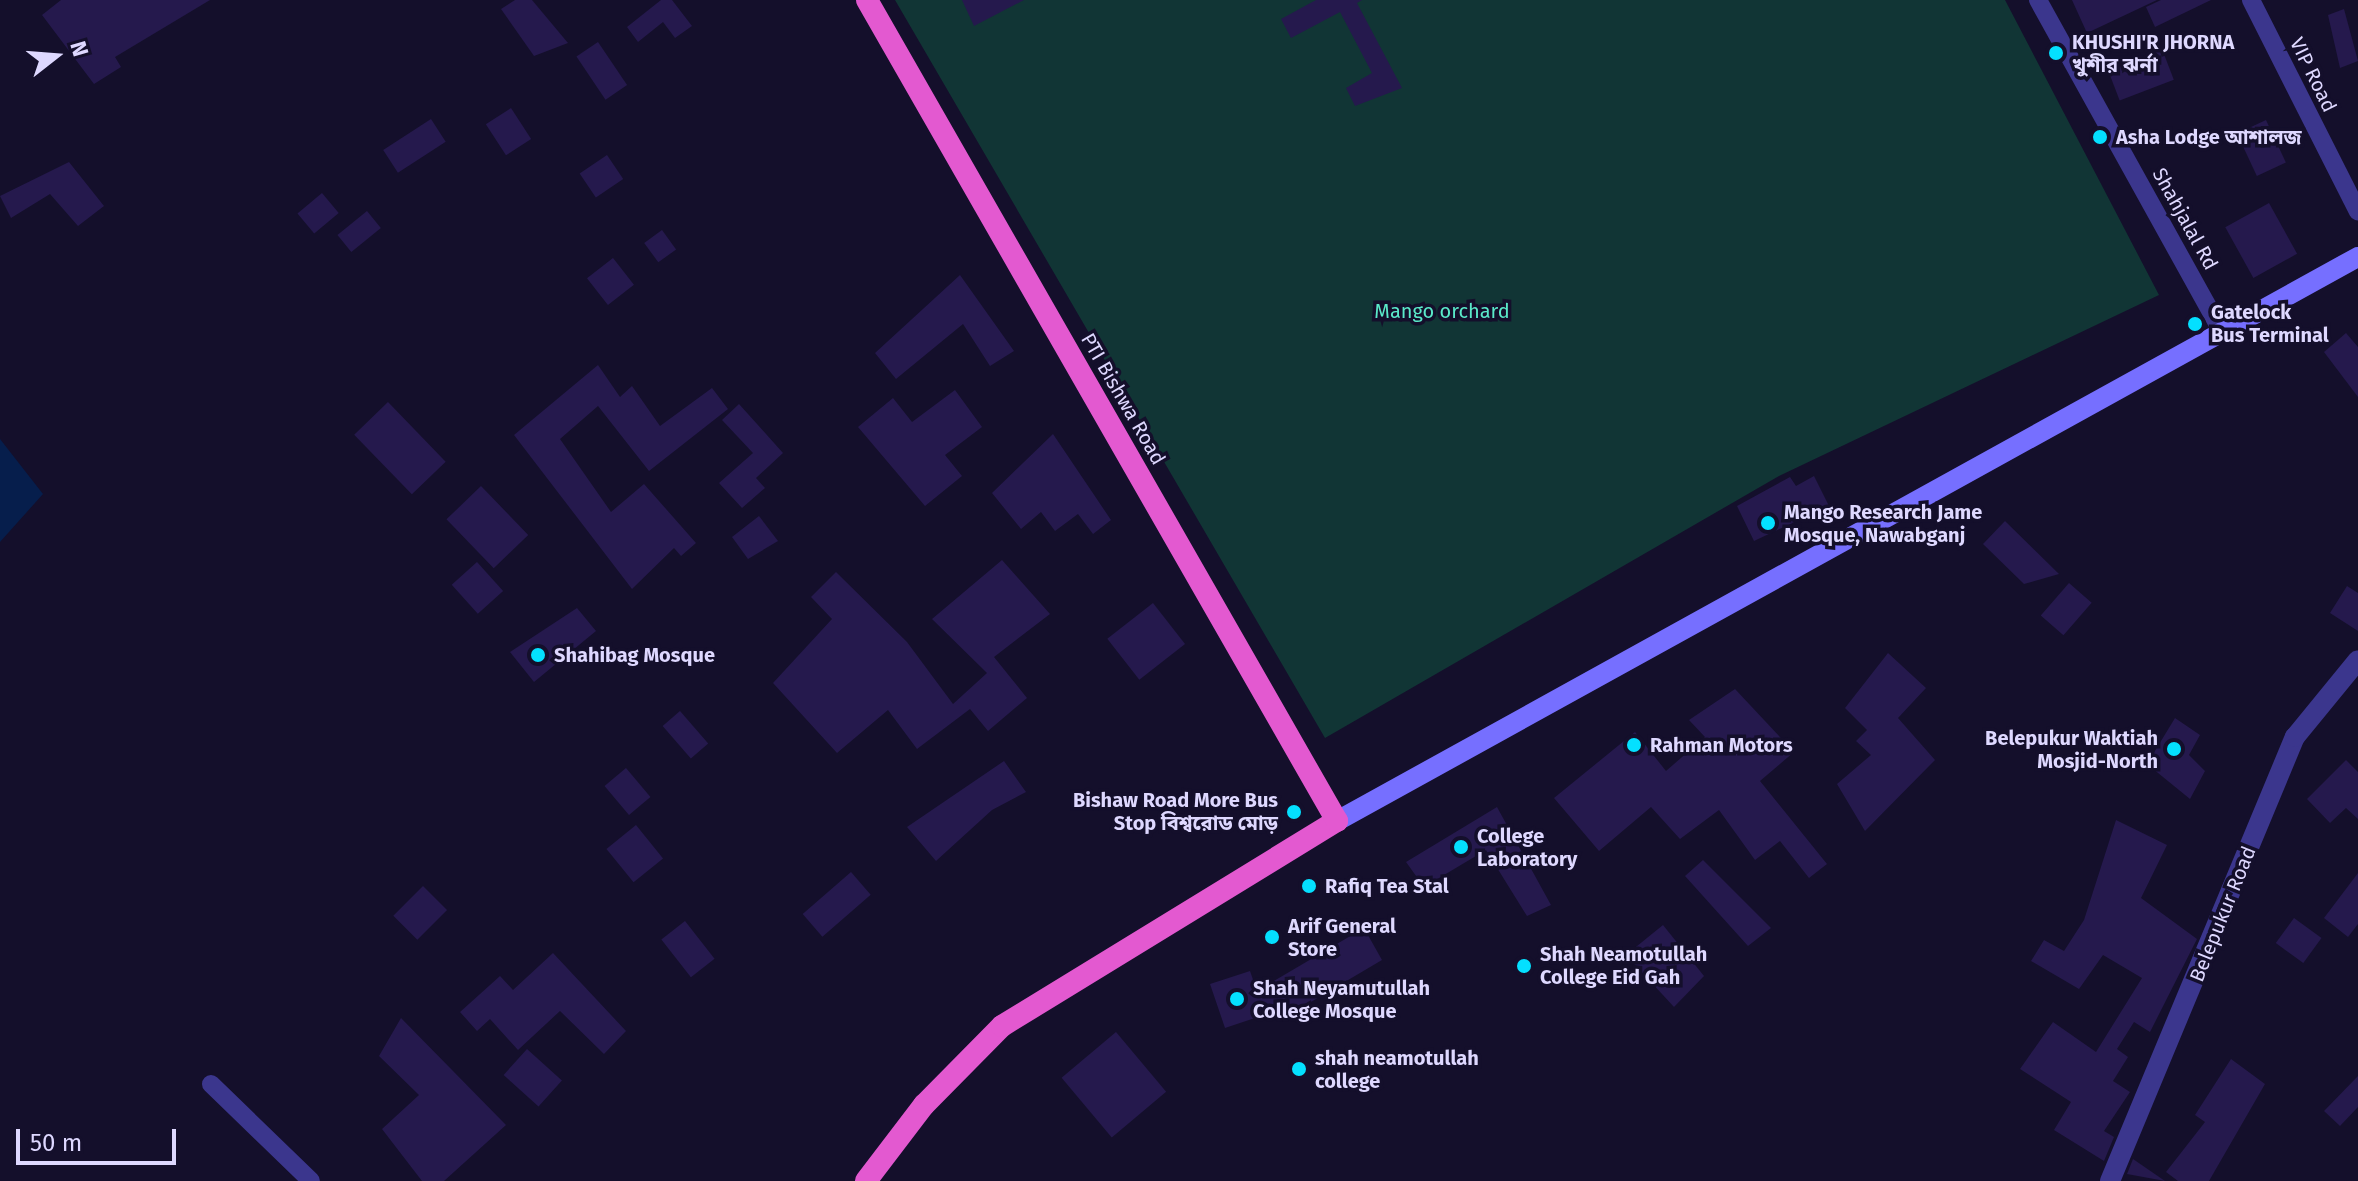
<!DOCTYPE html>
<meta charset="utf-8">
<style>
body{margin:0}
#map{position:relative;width:2358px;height:1181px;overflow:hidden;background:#140f2b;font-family:"Fira Sans","Noto Sans Bengali",sans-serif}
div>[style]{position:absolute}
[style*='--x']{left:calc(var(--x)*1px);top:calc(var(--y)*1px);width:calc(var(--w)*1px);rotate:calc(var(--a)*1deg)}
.green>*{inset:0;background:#113535}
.water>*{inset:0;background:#061e4c}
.building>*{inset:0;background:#25194d;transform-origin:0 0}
.minor>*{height:18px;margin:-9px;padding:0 9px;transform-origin:9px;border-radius:9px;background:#3b368d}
.tertiary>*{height:20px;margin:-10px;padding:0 10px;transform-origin:10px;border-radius:10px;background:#3b368d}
.secondary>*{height:20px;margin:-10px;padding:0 10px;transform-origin:10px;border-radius:10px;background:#766fff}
.trunk>*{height:22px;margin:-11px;padding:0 11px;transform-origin:11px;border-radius:11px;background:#e359d0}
.dots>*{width:22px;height:22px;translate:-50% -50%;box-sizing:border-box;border:4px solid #140f2b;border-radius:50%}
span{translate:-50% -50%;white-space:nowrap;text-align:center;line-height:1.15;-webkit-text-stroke:7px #140f2b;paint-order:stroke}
.poi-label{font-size:20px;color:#ded8ff;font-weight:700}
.left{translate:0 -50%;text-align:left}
.right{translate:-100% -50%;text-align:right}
.street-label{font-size:20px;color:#ded8ff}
.park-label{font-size:20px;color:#5ae9c9}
.north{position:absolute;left:16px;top:16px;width:80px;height:80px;-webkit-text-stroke:6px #140f2b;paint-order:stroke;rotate:73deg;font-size:22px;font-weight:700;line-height:32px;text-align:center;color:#ded8ff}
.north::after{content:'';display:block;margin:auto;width:28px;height:36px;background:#ded8ff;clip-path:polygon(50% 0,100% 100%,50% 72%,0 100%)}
.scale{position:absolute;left:16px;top:1129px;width:160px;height:36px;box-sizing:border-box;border:4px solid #ded8ff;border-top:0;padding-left:10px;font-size:24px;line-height:28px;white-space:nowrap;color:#ded8ff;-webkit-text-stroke:6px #140f2b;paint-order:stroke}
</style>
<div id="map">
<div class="green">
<i style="clip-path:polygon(895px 0,2005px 0,2159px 295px,1779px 476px,1325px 738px)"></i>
</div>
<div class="water">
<i style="clip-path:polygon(0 439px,43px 494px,0 542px)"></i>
</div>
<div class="building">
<i style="clip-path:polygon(61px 0,210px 0,115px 57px,121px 67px,94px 84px,42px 15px)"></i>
<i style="clip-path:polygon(515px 0,532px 0,568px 43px,534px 56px,501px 9px)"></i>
<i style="clip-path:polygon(661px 0,672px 0,692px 26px,675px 38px,663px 22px,638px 42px,627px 27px)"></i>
<i style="clip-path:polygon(962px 0,1024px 0,974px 26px)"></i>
<i style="clip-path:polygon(1316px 0,1362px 0,1357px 3px,1402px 88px,1355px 106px,1346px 88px,1372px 73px,1340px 12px,1291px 38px,1281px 19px)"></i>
<i style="clip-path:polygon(2072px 0,2157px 0,2087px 33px)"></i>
<i style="clip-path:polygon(2161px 0,2211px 0,2155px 27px,2146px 7px)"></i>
<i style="clip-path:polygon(2344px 9px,2358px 61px,2340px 68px,2328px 15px)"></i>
<i style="left:598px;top:42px;width:52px;height:26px;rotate:56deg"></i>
<i style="left:2162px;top:49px;width:33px;height:58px;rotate:69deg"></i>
<i style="left:511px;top:108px;width:37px;height:30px;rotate:57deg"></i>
<i style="left:431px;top:119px;width:27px;height:57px;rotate:57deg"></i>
<i style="left:2266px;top:120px;width:47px;height:32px;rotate:65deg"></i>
<i style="left:607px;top:155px;width:29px;height:33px;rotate:56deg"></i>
<i style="clip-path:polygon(69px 162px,104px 206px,78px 226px,50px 194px,11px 218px,0 196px)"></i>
<i style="left:322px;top:193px;width:26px;height:32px;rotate:50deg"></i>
<i style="left:2269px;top:203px;width:58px;height:50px;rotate:61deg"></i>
<i style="left:367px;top:211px;width:22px;height:38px;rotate:51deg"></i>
<i style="left:662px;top:230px;width:24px;height:22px;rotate:54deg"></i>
<i style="left:613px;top:258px;width:34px;height:33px;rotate:52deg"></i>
<i style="clip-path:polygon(960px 275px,1014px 351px,990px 366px,963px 324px,896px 379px,875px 353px)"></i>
<i style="clip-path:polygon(2346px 333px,2358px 347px,2358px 397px,2324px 352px)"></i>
<i style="clip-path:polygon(598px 365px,620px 397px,632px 386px,660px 426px,712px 388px,728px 409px,649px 471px,598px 406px,560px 439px,611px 512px,644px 484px,696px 543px,681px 556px,674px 548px,632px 589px,514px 435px)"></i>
<i style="clip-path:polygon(955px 390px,982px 427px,945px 455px,962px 476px,925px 506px,858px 427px,893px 398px,912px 422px)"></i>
<i style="left:388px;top:402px;width:83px;height:47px;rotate:46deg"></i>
<i style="clip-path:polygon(739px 404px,783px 453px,756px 478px,765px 488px,742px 508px,719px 483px,753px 453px,722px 420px)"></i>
<i style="clip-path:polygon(1053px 434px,1111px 520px,1093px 534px,1078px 514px,1055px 531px,1041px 512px,1021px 529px,992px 493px)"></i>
<i style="clip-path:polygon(1814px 476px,1829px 506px,1754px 541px,1737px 506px,1790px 477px,1796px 486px)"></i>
<i style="left:481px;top:486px;width:68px;height:48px;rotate:46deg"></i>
<i style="clip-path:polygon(759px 516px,778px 541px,748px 559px,732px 537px)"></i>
<i style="clip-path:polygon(2005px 521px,2059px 574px,2024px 584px,1983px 544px)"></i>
<i style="clip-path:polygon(1002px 560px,1050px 614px,994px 657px,1027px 698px,988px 731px,970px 709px,917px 749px,888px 710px,837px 753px,773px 683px,832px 619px,811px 597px,836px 572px,907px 642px,953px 704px,987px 673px,932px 619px)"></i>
<i style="left:477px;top:562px;width:39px;height:34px;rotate:48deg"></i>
<i style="left:2069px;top:583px;width:30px;height:43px;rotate:41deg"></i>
<i style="clip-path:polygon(2347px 586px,2358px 593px,2358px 631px,2330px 613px)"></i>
<i style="left:1153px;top:603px;width:52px;height:58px;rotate:52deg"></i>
<i style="clip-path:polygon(577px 608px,596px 631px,534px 682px,510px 652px)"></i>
<i style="clip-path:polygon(1888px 653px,1926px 688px,1898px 718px,1935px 760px,1865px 831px,1837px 784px,1871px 755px,1856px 741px,1867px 730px,1845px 708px)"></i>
<i style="clip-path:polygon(1735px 689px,1794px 752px,1760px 781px,1827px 864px,1809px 878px,1780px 841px,1755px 860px,1719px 810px,1680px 839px,1651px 807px,1599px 851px,1554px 798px,1635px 732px,1666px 771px,1705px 737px,1689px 720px)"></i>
<i style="left:680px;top:711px;width:43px;height:23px;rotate:49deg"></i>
<i style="clip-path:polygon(2175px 718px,2200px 735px,2189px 755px,2205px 771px,2190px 799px,2147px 764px)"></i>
<i style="clip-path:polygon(2346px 760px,2358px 772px,2358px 819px,2346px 808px,2330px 823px,2307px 799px)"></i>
<i style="clip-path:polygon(1004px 761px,1026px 792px,992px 810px,936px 861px,907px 827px)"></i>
<i style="left:626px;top:768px;width:38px;height:28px;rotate:50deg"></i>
<i style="clip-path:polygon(1497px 807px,1551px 905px,1527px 916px,1486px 850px,1424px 887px,1406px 862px)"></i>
<i style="clip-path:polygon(2116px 820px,2167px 845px,2141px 898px,2197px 939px,2150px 1032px,2134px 1022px,2117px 1049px,2128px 1057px,2113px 1081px,2130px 1092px,2104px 1131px,2114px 1137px,2104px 1161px,2054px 1130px,2071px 1102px,2020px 1069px,2053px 1022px,2096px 1052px,2142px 978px,2103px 955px,2079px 989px,2031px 961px,2044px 940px,2064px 951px,2084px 920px)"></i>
<i style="left:636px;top:825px;width:43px;height:38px;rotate:51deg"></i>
<i style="clip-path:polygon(1703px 860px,1771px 928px,1748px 946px,1685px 876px)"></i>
<i style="left:851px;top:872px;width:30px;height:64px;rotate:49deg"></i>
<i style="clip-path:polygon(2358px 873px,2358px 924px,2348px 937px,2324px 918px)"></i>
<i style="left:423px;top:886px;width:34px;height:42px;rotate:45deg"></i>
<i style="left:2294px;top:918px;width:34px;height:31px;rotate:36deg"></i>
<i style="left:685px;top:921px;width:48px;height:30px;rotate:52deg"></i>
<i style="clip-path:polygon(1663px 925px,1704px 976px,1674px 1007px,1626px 955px)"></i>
<i style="clip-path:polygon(1364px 928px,1382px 960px,1294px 1012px,1291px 1006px,1225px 1028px,1210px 984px,1250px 971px,1257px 991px)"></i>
<i style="clip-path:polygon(553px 953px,626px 1031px,604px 1054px,560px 1011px,518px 1050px,490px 1019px,477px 1031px,460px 1012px,500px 976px,513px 990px)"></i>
<i style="clip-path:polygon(401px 1018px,506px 1125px,444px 1181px,422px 1181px,382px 1129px,419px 1095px,379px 1056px)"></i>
<i style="left:1116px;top:1032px;width:78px;height:71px;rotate:50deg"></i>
<i style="left:527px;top:1049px;width:47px;height:35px;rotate:42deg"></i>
<i style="clip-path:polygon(2231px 1059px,2265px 1084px,2209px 1181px,2178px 1181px,2166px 1172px,2205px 1122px,2195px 1115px)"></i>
<i style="clip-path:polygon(2358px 1076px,2358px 1107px,2340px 1126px,2324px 1111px)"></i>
<i style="clip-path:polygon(2133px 1159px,2165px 1181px,2127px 1174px)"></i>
</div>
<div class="minor">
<i style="--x:2038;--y:0;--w:382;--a:61"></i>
<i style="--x:2251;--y:0;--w:237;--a:63.2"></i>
<i style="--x:211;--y:1084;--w:139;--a:44.1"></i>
</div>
<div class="tertiary">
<i style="--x:2110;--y:1181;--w:481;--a:-67.4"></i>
<i style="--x:2295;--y:737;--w:99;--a:-50.7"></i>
</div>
<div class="secondary">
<i style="--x:1337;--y:821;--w:1166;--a:-28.92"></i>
</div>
<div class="trunk">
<i style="--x:866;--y:1181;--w:96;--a:-52.7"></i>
<i style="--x:924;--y:1105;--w:111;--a:-45.4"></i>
<i style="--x:1002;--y:1026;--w:393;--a:-31.5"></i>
<i style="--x:1337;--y:821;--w:946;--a:-119.79"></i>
</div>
<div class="dots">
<i style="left:2056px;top:53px;background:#04e0ff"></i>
<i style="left:2100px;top:137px;background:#04e0ff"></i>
<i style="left:2195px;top:324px;background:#04e0ff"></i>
<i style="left:1768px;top:523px;background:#04e0ff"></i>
<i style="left:538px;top:655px;background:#04e0ff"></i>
<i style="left:1634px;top:745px;background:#04e0ff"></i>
<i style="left:2174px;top:749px;background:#04e0ff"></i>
<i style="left:1294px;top:812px;background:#04e0ff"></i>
<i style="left:1461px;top:847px;background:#04e0ff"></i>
<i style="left:1309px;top:886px;background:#04e0ff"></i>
<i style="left:1272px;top:937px;background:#04e0ff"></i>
<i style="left:1524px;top:966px;background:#04e0ff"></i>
<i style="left:1237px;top:999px;background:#04e0ff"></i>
<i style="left:1299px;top:1069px;background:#04e0ff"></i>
</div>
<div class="poi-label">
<span class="left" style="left:2072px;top:54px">KHUSHI'R JHORNA<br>খুশীর ঝর্না</span>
<span class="left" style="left:2116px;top:137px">Asha Lodge আশালজ</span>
<span class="left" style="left:2211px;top:324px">Gatelock<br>Bus Terminal</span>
<span class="left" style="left:1784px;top:524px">Mango Research Jame<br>Mosque, Nawabganj</span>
<span class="left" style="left:554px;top:655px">Shahibag Mosque</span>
<span class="right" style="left:2158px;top:750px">Belepukur Waktiah<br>Mosjid-North</span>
<span class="left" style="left:1650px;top:745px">Rahman Motors</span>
<span class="right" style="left:1278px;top:812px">Bishaw Road More Bus<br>Stop বিশ্বরোড মোড়</span>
<span class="left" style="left:1477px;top:848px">College<br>Laboratory</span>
<span class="left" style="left:1325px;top:886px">Rafiq Tea Stal</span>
<span class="left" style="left:1288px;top:938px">Arif General<br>Store</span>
<span class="left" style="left:1540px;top:966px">Shah Neamotullah<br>College Eid Gah</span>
<span class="left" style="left:1253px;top:1000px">Shah Neyamutullah<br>College Mosque</span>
<span class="left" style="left:1315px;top:1070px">shah neamotullah<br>college</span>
</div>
<div class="street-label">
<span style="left:2313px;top:75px;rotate:64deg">VIP Road</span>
<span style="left:2185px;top:219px;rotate:61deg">Shahjalal Rd</span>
<span style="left:1123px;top:399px;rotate:60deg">PTI Bishwa Road</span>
<span style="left:2223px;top:914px;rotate:-68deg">Belepukur Road</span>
</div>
<div class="park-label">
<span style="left:1442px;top:311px">Mango orchard</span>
</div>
<div class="north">N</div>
<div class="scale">50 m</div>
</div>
